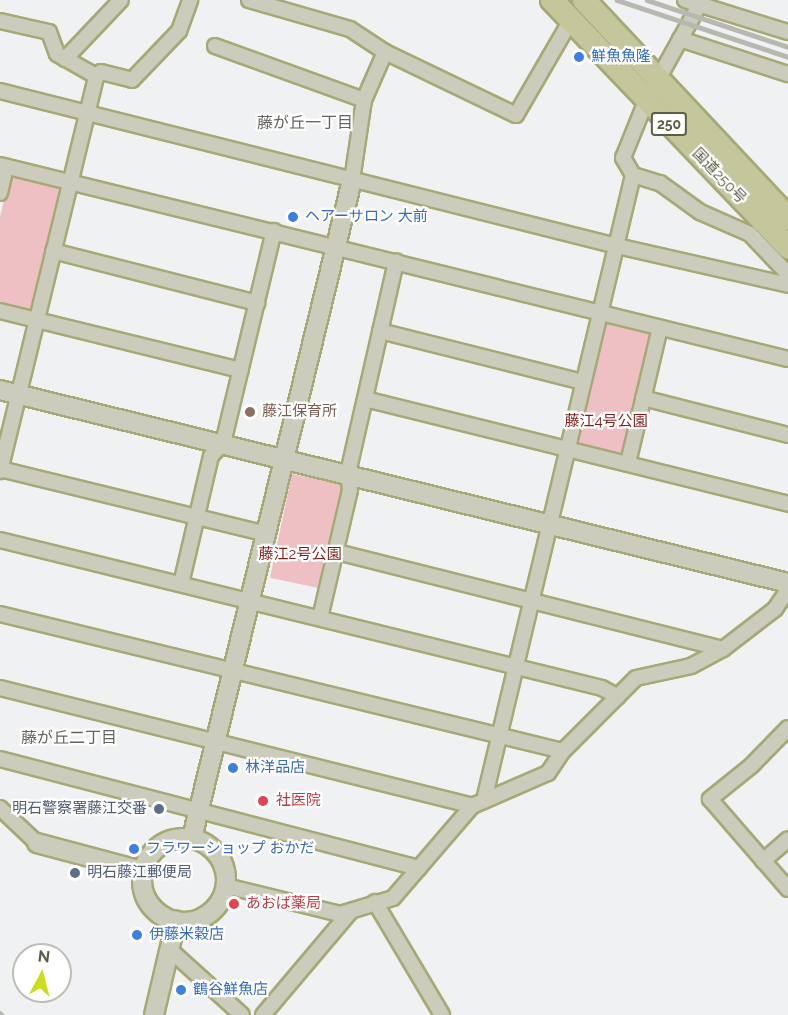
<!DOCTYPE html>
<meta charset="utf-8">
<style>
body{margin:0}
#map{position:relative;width:788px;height:1015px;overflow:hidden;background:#f0f1f2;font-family:Raleway,"Noto Sans JP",sans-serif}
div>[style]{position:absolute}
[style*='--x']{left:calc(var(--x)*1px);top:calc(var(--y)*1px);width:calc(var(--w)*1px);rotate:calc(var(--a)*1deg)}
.green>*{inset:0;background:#eec0c3;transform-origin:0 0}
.roads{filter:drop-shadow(2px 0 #a6a974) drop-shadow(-2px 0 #a6a974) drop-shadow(0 2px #a6a974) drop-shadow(0 -2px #a6a974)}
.minor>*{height:14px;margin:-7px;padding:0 7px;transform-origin:7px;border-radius:7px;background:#ccccbc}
.tertiary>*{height:18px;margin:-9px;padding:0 9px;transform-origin:9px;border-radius:9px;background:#ccccbc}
.tertiary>.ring{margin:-9px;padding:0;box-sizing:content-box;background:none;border:18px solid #ccccbc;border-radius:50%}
.trunk>*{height:22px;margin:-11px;padding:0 11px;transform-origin:11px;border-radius:11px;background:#c4c69c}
.rail>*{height:4.5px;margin:-2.25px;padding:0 2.25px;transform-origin:2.25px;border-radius:2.25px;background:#b7b8b0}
.dots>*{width:16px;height:16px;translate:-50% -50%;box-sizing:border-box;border:3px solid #fff;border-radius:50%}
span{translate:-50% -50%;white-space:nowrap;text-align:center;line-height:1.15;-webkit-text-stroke:4.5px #fff;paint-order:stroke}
.shield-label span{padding:2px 4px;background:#fff;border:2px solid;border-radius:4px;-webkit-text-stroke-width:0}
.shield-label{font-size:14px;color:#5d5d48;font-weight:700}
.shop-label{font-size:15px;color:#366cbe}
.left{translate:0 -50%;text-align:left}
.street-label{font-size:15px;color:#5d5d48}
.education-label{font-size:15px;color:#785e54}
.park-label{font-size:15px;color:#7d1d1a}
.health-label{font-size:15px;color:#be3a42}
.service-label{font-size:15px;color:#4e5e75}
.right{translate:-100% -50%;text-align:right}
.neighbourhood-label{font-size:16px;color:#64645c}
.north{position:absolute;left:12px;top:943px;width:60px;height:60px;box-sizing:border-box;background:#fff;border:2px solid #bebeb6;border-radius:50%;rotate:7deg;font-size:16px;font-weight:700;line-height:24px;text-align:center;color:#5d5d48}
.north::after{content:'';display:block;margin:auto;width:21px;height:27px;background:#cade1e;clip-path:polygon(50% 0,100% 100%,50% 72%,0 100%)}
</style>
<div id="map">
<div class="green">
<i style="clip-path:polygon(10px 175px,62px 188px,32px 310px,0 302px,0 217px)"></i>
<i style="left:605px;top:320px;width:49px;height:128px;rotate:13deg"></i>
<i style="left:292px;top:474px;width:52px;height:106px;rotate:12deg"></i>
</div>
<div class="roads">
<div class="minor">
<i style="--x:249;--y:0;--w:105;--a:16"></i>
<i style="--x:350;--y:29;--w:42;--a:33.3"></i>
<i style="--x:385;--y:52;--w:52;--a:113.6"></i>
<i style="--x:685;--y:0;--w:108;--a:17.3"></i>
<i style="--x:0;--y:21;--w:50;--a:12.7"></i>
<i style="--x:49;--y:32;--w:23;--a:70"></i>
<i style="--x:57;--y:54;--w:45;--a:29.4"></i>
<i style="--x:96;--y:76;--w:6;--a:-39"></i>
<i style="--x:101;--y:72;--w:32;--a:14"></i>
<i style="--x:132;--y:80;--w:68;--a:-46.2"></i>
<i style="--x:179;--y:31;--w:33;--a:-70"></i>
<i style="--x:680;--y:39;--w:114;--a:18"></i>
<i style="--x:215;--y:46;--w:158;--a:19.9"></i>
<i style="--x:364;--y:100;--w:81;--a:98.5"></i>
<i style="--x:385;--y:52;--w:145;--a:25.7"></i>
<i style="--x:516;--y:115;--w:110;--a:-59.9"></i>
<i style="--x:65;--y:59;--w:81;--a:-46.5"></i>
<i style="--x:0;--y:91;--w:636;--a:14.1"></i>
<i style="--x:617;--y:246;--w:175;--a:12.8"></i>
<i style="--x:0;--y:165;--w:812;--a:13.83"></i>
<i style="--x:633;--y:175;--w:28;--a:17"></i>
<i style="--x:660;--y:183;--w:49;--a:35.9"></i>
<i style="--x:700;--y:212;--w:55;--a:23.7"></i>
<i style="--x:750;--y:234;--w:55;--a:46.5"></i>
<i style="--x:0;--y:193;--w:27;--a:-77"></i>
<i style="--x:53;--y:251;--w:211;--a:14.3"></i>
<i style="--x:0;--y:311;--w:248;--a:13.8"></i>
<i style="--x:380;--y:331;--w:209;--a:14.1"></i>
<i style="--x:643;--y:398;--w:150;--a:14.3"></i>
<i style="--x:365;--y:399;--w:436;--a:13.9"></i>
<i style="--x:628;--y:463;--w:139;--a:-76.7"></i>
<i style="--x:0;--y:469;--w:274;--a:13.7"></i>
<i style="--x:0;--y:471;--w:406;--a:-76.3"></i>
<i style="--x:0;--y:540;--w:620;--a:13.81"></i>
<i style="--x:602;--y:688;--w:18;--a:29"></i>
<i style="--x:337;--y:552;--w:398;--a:14.1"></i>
<i style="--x:181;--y:584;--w:131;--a:-76.8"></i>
<i style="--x:211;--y:456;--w:18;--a:-47"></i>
<i style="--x:223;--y:443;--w:218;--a:-76.5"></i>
<i style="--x:0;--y:614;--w:579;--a:13.68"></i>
<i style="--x:320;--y:618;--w:131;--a:-76.8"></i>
<i style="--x:350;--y:490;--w:17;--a:-97"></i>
<i style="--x:348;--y:473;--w:217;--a:-77.2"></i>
<i style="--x:0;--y:688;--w:487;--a:14"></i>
<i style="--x:788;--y:728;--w:53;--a:134.2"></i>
<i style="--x:751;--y:766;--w:53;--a:141.2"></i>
<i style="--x:710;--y:799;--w:119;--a:49.1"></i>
<i style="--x:0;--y:759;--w:433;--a:14.6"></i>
<i style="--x:484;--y:800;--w:643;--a:-76.59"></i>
<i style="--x:633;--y:175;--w:20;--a:-120"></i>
<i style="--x:623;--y:158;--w:61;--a:-68"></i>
<i style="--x:646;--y:101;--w:115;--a:-61"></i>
<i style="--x:0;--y:808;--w:51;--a:43.4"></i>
<i style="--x:763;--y:861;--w:33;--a:-41"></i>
<i style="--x:226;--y:886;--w:117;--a:13.8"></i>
<i style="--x:340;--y:914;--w:55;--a:-16.8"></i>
<i style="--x:393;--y:898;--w:121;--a:-49.3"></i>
<i style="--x:472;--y:806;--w:83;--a:-23.5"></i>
<i style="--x:548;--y:773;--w:27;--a:-56"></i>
<i style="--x:563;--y:751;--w:103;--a:-45"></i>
<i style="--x:636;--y:678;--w:56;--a:-12.3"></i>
<i style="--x:691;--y:666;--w:36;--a:-28"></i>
<i style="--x:723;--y:649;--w:66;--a:-37.6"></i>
<i style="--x:775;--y:609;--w:23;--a:-56"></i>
<i style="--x:375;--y:902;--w:131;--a:59.3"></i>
<i style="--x:169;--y:949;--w:98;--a:42.1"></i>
<i style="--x:263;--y:1015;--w:135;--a:-49.8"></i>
</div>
<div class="tertiary">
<i style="--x:0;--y:390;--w:811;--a:13.76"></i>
<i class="ring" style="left:142px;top:838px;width:66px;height:66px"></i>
<i style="--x:192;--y:838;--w:677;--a:-76.33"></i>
<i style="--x:37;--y:843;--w:109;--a:14.9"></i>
<i style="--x:154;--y:1015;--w:97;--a:-76.8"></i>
</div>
<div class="trunk">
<i style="--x:552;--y:0;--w:342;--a:46.3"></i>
<i style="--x:584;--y:0;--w:299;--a:46.9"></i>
</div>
</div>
<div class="rail">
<i style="--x:617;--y:0;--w:180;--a:18.4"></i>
<i style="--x:647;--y:0;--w:149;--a:18.4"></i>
<i style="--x:0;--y:1013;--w:3;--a:45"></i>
</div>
<div class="dots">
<i style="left:579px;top:57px;background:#3f7fe0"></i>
<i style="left:293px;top:217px;background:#3f7fe0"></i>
<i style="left:250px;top:412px;background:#8d6e63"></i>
<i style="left:233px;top:768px;background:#3f7fe0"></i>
<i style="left:263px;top:801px;background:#e0444e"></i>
<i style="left:159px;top:809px;background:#5c6f8a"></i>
<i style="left:134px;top:849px;background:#3f7fe0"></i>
<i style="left:75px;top:873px;background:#5c6f8a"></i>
<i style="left:234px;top:904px;background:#e0444e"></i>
<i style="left:137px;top:935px;background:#3f7fe0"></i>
<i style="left:181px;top:990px;background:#3f7fe0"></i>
</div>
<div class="shield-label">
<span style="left:669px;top:124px">250</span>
</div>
<div class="shop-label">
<span class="left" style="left:591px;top:57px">鮮魚魚隆</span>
<span class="left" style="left:305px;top:217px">ヘアーサロン 大前</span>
<span class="left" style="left:245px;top:768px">林洋品店</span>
<span class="left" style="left:146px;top:849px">フラワーショップ おかだ</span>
<span class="left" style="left:149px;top:935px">伊藤米穀店</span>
<span class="left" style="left:193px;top:990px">鶴谷鮮魚店</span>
</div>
<div class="street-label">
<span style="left:719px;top:176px;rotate:46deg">国道250号</span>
</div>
<div class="education-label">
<span class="left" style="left:262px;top:412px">藤江保育所</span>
</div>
<div class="park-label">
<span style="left:606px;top:422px">藤江4号公園</span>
<span style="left:300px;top:555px">藤江2号公園</span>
</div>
<div class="health-label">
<span class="left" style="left:276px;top:801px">社医院</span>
<span class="left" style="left:246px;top:904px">あおば薬局</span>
</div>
<div class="service-label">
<span class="right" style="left:147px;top:809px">明石警察署藤江交番</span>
<span class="left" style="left:87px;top:873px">明石藤江郵便局</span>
</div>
<div class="neighbourhood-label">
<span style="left:305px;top:123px">藤が丘一丁目</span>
<span style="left:69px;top:738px">藤が丘二丁目</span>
</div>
<div class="north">N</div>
</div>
